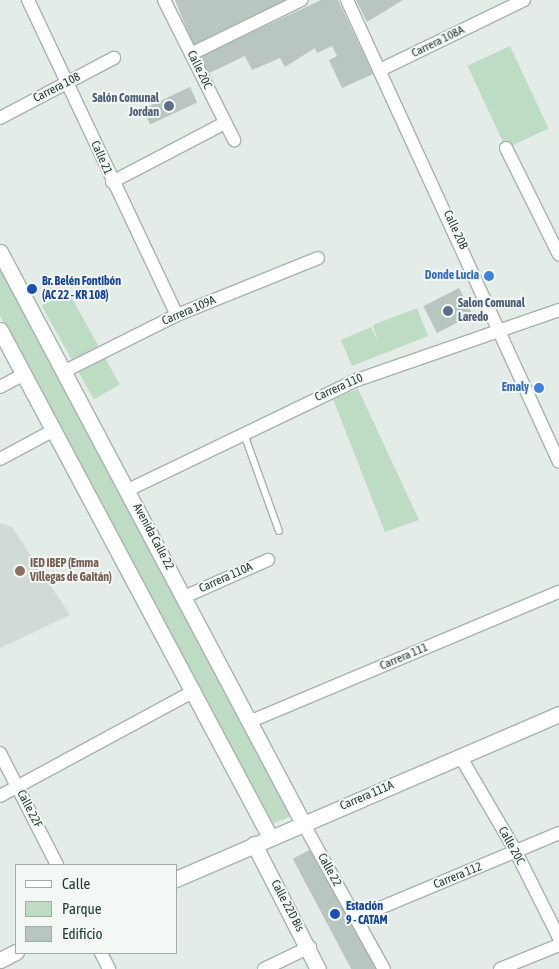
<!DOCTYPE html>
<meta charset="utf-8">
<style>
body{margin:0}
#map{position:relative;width:559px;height:969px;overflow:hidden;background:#e3ece7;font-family:"Asap Condensed",sans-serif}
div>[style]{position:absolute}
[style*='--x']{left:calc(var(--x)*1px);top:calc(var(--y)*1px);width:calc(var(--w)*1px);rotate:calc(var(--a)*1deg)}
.built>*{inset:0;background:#d1dbd6}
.green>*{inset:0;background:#bedbc3;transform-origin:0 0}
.building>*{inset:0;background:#b9c6c0;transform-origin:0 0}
.roads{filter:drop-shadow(1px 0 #a6b3ad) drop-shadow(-1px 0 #a6b3ad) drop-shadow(0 1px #a6b3ad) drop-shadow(0 -1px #a6b3ad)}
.lane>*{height:6px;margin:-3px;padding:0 3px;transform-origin:3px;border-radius:3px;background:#fff}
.street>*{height:12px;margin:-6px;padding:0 6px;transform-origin:6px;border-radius:6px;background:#fff}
.secondary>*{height:15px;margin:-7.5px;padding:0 7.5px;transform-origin:7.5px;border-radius:7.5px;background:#fff}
.dots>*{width:14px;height:14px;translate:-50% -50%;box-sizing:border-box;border:2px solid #f3f8f5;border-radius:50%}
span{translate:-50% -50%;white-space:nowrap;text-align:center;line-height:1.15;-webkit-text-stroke:4px #f3f8f5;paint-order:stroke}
.street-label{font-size:12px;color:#243b33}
.service-label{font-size:12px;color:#4e5e75;font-weight:700}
.right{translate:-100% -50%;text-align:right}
.left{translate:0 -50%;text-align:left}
.shop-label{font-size:12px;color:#366cbe;font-weight:700}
.transit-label{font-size:12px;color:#164399;font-weight:700}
.education-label{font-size:12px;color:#785e54;font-weight:700}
.legend{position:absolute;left:15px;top:864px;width:162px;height:90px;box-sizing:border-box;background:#f3f8f5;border:1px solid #a0aca7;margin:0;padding:6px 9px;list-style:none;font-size:15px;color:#243b33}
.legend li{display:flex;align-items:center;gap:10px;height:25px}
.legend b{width:25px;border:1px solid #a0aca7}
</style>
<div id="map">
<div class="built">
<i style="clip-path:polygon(0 523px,12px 527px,70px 615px,0 648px)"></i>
</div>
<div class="green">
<i style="left:510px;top:46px;width:91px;height:47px;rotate:65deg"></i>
<i style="clip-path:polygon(0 265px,291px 816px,272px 824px,0 316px)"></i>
<i style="left:68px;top:291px;width:107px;height:30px;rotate:61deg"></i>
<i style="clip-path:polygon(417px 308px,428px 336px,352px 366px,341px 340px,371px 327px,378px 342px,373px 325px)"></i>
<i style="clip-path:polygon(358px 389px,419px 520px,385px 532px,333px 399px)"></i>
</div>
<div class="building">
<i style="clip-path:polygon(175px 0,292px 0,194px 47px)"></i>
<i style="clip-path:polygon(321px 0,338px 0,373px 74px,342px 88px,329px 60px,337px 56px,332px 46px,317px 53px,315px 48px,285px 67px,280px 58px,252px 70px,245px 56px,207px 74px,199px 57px)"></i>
<i style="clip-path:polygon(356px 0,403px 0,367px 22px)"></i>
<i style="left:190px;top:87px;width:17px;height:52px;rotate:65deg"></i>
<i style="left:459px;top:288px;width:30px;height:40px;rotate:63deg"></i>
<i style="left:313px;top:848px;width:137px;height:23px;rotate:62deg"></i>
</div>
<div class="roads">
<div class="lane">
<i style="--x:244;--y:434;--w:103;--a:70.2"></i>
</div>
<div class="street">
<i style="--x:28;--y:0;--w:348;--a:64.7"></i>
<i style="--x:164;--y:0;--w:157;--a:63.4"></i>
<i style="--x:347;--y:0;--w:508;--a:65.35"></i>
<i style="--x:191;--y:54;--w:123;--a:-26.1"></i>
<i style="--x:380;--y:70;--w:160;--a:-25.9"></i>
<i style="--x:0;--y:118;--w:129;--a:-27.8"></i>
<i style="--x:506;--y:148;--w:119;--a:63.6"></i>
<i style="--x:112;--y:182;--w:127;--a:-27.6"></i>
<i style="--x:63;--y:372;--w:127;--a:-26.6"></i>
<i style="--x:177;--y:315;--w:152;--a:-22"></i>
<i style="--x:0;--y:387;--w:27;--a:-28"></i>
<i style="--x:0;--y:459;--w:61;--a:-28.2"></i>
<i style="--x:128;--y:490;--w:254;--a:-25.7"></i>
<i style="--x:357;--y:380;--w:214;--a:-19.1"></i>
<i style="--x:184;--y:597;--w:92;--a:-23.8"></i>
<i style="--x:249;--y:722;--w:336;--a:-22.8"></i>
<i style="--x:0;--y:753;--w:126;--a:63"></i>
<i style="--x:460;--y:756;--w:111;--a:59.7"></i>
<i style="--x:516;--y:852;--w:96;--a:63.4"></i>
<i style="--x:0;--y:796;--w:221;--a:-28.4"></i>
<i style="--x:303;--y:823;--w:167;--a:61"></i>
<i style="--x:356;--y:918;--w:220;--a:-22.7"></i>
<i style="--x:101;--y:953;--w:18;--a:63"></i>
<i style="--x:264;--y:969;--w:51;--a:-25.6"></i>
<i style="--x:500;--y:969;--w:64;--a:-22.1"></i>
</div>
<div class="secondary">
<i style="--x:0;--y:252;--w:646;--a:62.05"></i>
<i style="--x:0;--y:330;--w:574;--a:61.96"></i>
<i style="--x:254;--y:844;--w:140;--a:62.9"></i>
<i style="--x:176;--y:879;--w:417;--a:-23.3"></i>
<i style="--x:0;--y:960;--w:18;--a:-27"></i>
</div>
</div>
<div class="dots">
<i style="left:169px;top:106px;background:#5c6f8a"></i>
<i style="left:489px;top:276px;background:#3f7fe0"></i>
<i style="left:32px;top:289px;background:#1a4fb4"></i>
<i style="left:448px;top:311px;background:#5c6f8a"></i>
<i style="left:539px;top:388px;background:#3f7fe0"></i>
<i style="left:20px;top:571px;background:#8d6e63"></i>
<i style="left:335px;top:914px;background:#1a4fb4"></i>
</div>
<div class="street-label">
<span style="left:438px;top:42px;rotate:-26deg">Carrera 108A</span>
<span style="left:199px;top:70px;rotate:64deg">Calle 20C</span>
<span style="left:57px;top:88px;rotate:-27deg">Carrera 108</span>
<span style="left:101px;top:158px;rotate:66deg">Calle 21</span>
<span style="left:455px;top:230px;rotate:65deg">Calle 20B</span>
<span style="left:189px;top:311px;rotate:-23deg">Carrera 109A</span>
<span style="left:339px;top:388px;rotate:-24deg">Carrera 110</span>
<span style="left:153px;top:537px;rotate:62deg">Avenida Calle 22</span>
<span style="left:226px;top:578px;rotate:-24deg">Carrera 110A</span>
<span style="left:404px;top:657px;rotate:-23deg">Carrera 111</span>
<span style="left:367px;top:796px;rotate:-23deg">Carrera 111A</span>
<span style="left:29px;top:809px;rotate:63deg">Calle 22F</span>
<span style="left:511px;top:846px;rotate:61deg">Calle 20C</span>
<span style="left:329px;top:870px;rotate:61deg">Calle 22</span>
<span style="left:458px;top:876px;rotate:-22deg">Carrera 112</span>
<span style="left:287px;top:906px;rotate:62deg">Calle 22D Bis</span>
</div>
<div class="service-label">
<span class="right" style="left:159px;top:106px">Salón Comunal<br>Jordan</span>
<span class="left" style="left:458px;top:311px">Salon Comunal<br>Laredo</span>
</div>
<div class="shop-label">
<span class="right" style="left:479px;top:276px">Donde Lucia</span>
<span class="right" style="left:529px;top:388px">Emaly</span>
</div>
<div class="transit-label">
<span class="left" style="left:42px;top:289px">Br. Belén Fontibón<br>(AC 22 - KR 108)</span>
<span class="left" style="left:346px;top:914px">Estación<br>9 - CATAM</span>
</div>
<div class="education-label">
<span class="left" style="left:30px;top:571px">IED IBEP (Emma<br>Villegas de Gaitán)</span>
</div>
<ul class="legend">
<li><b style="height:6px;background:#fff"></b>Calle</li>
<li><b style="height:14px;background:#bedbc3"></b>Parque</li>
<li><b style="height:14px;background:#b9c6c0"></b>Edificio</li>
</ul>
</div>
